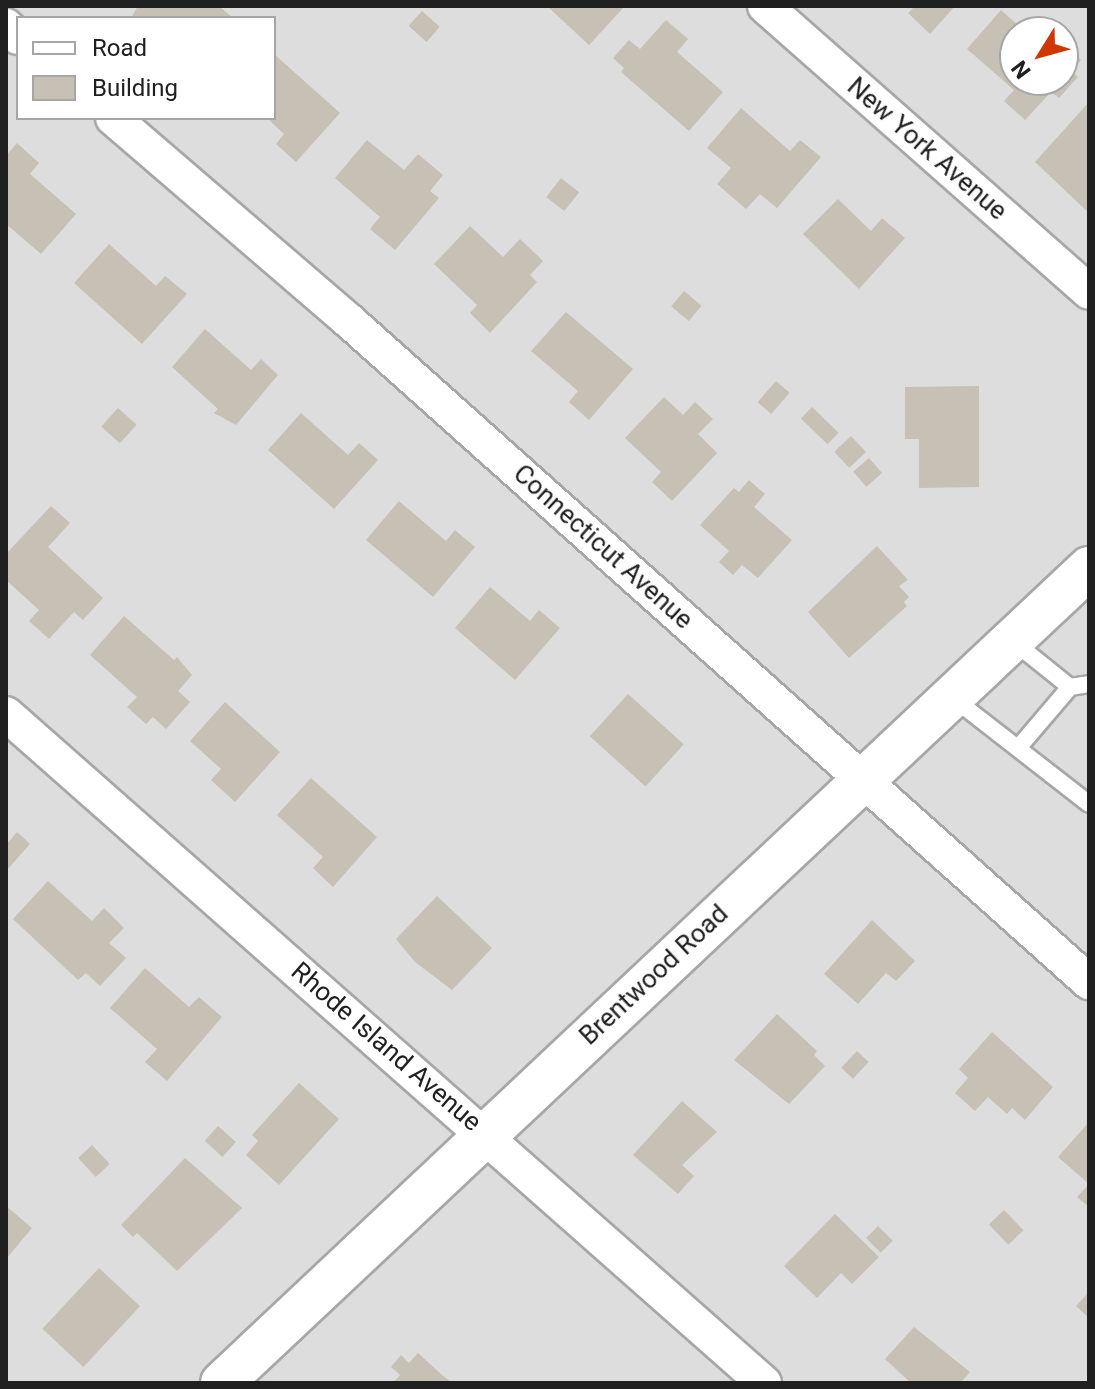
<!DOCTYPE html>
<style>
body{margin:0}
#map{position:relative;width:1095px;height:1389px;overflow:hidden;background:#f1f0e6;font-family:Roboto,sans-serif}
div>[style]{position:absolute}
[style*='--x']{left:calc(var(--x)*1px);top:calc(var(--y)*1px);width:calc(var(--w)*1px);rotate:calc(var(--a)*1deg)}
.residential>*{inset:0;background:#dedddd}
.building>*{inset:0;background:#c6c0b5;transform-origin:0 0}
.roads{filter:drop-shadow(2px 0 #a7a7a7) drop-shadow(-2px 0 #a7a7a7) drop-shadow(0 2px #a7a7a7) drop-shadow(0 -2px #a7a7a7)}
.service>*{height:16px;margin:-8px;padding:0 8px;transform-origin:8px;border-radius:8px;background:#fff}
.minor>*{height:34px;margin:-17px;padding:0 17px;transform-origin:17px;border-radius:17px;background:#fff}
.tertiary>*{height:42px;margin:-21px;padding:0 21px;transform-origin:21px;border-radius:21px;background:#fff}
span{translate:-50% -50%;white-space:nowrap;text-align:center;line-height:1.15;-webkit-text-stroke:6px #fff;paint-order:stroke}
.street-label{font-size:26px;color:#202020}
.frame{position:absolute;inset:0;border:8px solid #202020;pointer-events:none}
.legend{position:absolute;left:16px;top:16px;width:260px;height:104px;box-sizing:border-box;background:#fff;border:2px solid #a6a6a6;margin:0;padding:10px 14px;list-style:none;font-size:24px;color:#202020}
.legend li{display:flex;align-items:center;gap:16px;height:40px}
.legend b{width:40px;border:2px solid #a6a6a6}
.north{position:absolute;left:999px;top:16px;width:80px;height:80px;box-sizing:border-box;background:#fff;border:2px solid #a6a6a6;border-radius:50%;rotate:233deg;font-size:22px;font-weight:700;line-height:32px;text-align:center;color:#202020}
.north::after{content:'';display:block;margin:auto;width:28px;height:36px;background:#d03600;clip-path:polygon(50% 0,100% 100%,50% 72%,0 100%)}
</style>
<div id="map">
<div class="residential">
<i style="clip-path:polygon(evenodd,6px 6px,1089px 6px,1089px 1383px,6px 1383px,6px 6px,18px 18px,274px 18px,274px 118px,18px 118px,18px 18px,6px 6px,1015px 32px,1063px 32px,1063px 80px,1015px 80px,1015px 32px)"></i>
</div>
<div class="building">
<i style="clip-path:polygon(138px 6px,219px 6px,233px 18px,131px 18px)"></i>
<i style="clip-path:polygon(547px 6px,625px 6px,589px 45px)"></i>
<i style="clip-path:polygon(915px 6px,955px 6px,930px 34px,908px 13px)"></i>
<i style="clip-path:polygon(1001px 10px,1021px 28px,1031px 18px,1042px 19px,1056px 32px,1015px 32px,1015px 80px,1063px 80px,1063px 43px,1081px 60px,1072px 71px,1078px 77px,1059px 98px,1051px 92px,1025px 120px,1004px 101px,1014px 90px,967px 49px)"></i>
<i style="left:422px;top:11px;width:24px;height:20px;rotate:42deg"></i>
<i style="clip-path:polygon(666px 20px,688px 39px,677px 52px,723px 92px,689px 131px,621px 72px,624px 68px,613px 58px,629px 40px,640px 49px)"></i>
<i style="clip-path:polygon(274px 54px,340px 113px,296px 162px,276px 144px,284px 134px,267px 118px,274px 118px)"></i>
<i style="clip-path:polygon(1089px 102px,1089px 213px,1035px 162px)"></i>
<i style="clip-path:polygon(741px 108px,790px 151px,800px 140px,821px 157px,777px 208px,760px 194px,746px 209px,717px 184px,731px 168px,707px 148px)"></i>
<i style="clip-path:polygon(367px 140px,404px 170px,418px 154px,443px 175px,430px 191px,439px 198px,395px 250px,370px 229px,380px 217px,335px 178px)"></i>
<i style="clip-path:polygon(17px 143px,39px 163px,30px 174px,76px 214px,41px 254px,6px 224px,6px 156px)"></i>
<i style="left:561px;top:178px;width:23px;height:24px;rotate:38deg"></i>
<i style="clip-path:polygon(838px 199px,871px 231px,882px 218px,905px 238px,859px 289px,803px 234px)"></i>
<i style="clip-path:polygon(470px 226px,503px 257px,520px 239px,543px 261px,530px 275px,537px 282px,490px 333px,470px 313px,477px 305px,434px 264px)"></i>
<i style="clip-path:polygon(109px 244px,156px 286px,165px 276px,187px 294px,142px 344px,74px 283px)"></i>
<i style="left:684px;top:291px;width:23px;height:20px;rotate:40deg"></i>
<i style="clip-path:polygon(566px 312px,633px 369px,589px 420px,569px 402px,578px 391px,531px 351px)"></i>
<i style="clip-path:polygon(205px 329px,251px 370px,261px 359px,278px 375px,236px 425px,214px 413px,218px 409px,172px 367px)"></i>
<i style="left:776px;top:381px;width:18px;height:28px;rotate:41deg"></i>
<i style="clip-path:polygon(979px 386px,979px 487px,919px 488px,919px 439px,905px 439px,905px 387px)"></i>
<i style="clip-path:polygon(664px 397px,683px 415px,695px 402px,713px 419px,698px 434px,717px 453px,672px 501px,652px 482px,661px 472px,625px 438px)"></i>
<i style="left:812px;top:407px;width:37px;height:16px;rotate:44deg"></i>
<i style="left:118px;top:408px;width:25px;height:25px;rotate:42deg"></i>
<i style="clip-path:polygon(301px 413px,348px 455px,359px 443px,378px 460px,334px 509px,268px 450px)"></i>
<i style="left:851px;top:436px;width:22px;height:23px;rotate:47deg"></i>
<i style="left:869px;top:458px;width:20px;height:21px;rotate:49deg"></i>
<i style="clip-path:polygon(749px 480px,765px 494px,754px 507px,792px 540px,758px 578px,742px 565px,733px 575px,719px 562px,729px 551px,700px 525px,734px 488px,739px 492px)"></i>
<i style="clip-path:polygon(399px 501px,446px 541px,455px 530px,475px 547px,433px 597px,366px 540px)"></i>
<i style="clip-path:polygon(51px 506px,70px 523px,48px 547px,103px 598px,83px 620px,74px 612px,49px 639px,29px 621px,39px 610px,6px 580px,6px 554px)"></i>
<i style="clip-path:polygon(877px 546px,908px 580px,899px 586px,909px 597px,904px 602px,907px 606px,849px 658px,808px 612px)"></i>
<i style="clip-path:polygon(490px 587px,530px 621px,539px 610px,560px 628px,515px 680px,455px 628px)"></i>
<i style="clip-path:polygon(124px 616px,174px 660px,177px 657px,192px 675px,178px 691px,190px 702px,166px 729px,153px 717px,146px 724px,127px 707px,137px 697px,90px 655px)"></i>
<i style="left:628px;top:694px;width:75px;height:57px;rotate:42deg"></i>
<i style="clip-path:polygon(225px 702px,280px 752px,235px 802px,211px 780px,221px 769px,190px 741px)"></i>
<i style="clip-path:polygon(311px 778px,377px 837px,333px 887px,313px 868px,323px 857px,277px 815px)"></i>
<i style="clip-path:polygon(17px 832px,30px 844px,6px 871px,6px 845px)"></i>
<i style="clip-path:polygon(48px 881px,92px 921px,104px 908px,124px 928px,109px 943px,126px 958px,100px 986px,86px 973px,78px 980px,13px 919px)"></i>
<i style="clip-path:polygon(437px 896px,492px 948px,452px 990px,415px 962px,396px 939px)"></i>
<i style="clip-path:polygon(872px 920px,915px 961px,896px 981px,886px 973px,858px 1004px,824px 974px)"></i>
<i style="clip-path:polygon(145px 968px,189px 1007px,199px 997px,222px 1017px,167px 1081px,145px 1062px,157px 1049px,110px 1008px)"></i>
<i style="clip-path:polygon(777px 1014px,817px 1051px,814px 1055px,825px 1066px,789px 1104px,734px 1060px)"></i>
<i style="clip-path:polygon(992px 1032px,1053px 1087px,1025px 1120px,1012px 1108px,1007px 1114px,988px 1097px,975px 1111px,955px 1093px,968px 1078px,959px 1069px)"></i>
<i style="left:857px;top:1051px;width:16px;height:23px;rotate:43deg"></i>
<i style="clip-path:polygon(299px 1083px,339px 1119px,279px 1185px,246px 1155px,258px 1141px,252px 1135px)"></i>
<i style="clip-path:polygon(682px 1101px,717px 1132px,682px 1165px,694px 1176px,678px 1194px,633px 1155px)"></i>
<i style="clip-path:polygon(1089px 1122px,1089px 1207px,1077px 1197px,1089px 1184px,1058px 1157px)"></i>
<i style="left:218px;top:1126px;width:24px;height:20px;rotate:42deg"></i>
<i style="left:92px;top:1145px;width:26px;height:19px;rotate:47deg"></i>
<i style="clip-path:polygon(185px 1158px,242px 1208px,177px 1271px,137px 1233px,133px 1237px,121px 1225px)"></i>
<i style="clip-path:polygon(6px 1206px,32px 1228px,6px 1259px)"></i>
<i style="left:1004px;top:1210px;width:28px;height:21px;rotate:46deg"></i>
<i style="clip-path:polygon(835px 1214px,879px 1257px,852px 1284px,841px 1273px,817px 1298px,784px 1266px)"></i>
<i style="left:878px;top:1226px;width:21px;height:17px;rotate:45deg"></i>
<i style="left:99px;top:1268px;width:56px;height:83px;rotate:43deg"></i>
<i style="clip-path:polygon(1089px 1292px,1089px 1318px,1076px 1306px)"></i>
<i style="clip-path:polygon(914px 1327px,970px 1372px,960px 1383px,911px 1383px,885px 1359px)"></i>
<i style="clip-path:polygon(418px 1353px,441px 1374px,452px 1383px,393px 1383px,400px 1375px,391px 1367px,401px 1355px,409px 1363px)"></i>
</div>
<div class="roads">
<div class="service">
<i style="--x:1014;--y:642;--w:72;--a:38.8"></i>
<i style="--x:1070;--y:687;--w:80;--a:130.4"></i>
<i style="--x:1070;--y:687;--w:19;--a:-9"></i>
<i style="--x:953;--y:698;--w:172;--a:37.9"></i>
</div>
<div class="minor">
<i style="--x:765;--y:6;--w:432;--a:41.4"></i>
<i style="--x:6;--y:26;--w:16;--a:43"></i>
<i style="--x:113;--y:118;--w:310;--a:40.7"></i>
<i style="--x:348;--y:320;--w:994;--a:41.78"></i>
<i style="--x:6;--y:714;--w:1011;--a:41.43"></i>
</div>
<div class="tertiary">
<i style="--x:222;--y:1383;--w:1190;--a:-43.23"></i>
</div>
</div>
<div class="street-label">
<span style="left:927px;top:149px;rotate:41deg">New York Avenue</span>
<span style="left:603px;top:547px;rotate:42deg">Connecticut Avenue</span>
<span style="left:654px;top:975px;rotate:-43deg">Brentwood Road</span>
<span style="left:386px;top:1047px;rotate:41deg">Rhode Island Avenue</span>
</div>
<div class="frame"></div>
<ul class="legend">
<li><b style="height:10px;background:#fff"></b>Road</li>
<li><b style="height:22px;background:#c6c0b5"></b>Building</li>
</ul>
<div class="north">N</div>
</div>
